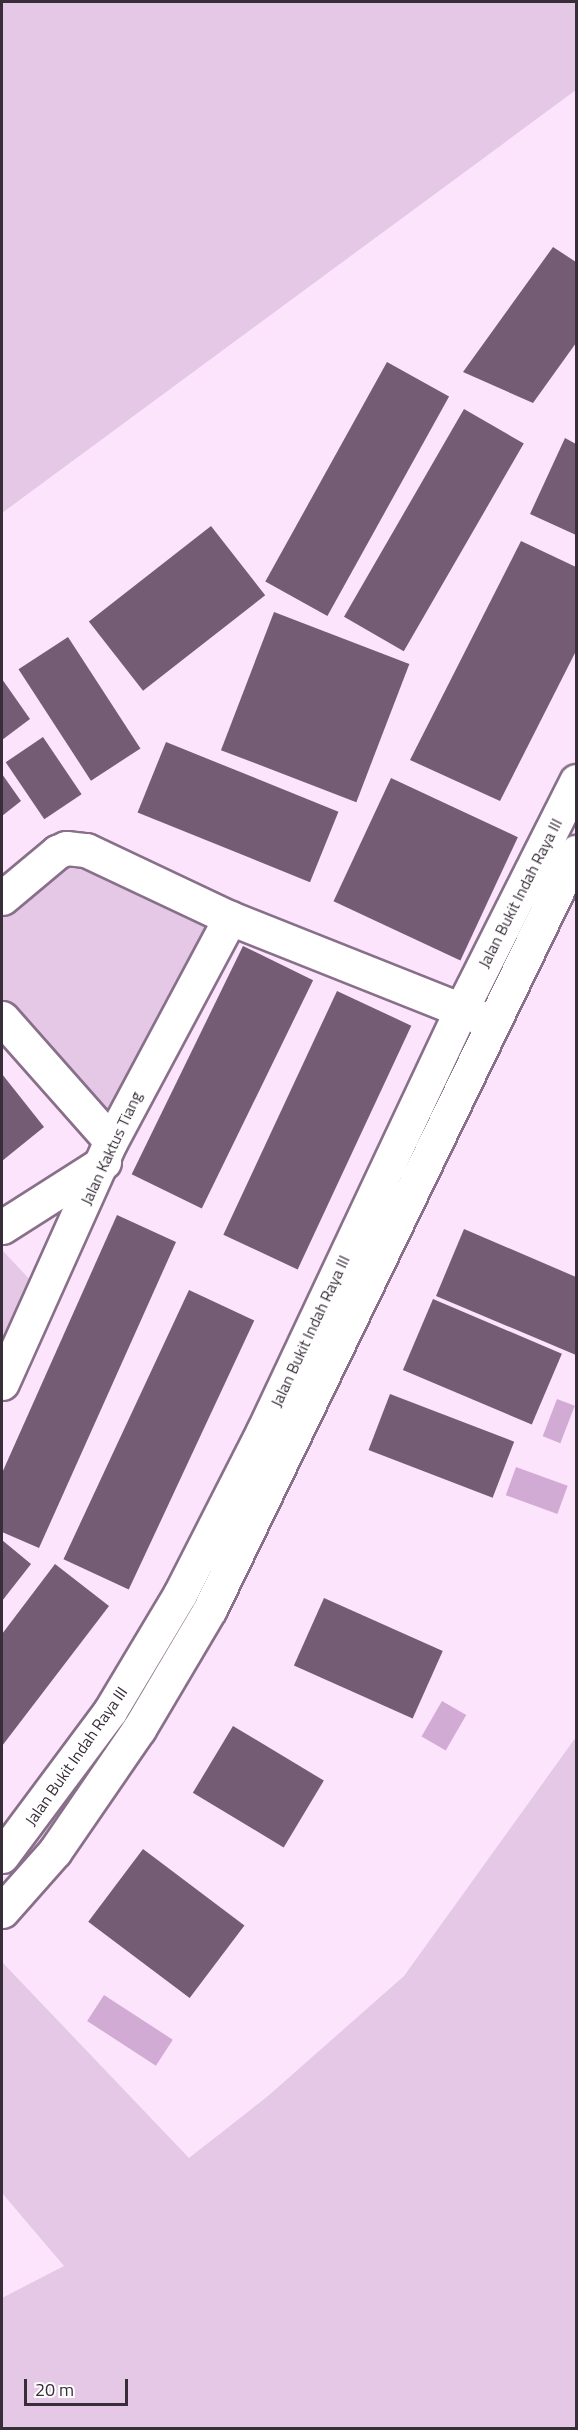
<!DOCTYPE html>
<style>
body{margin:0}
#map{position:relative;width:578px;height:2430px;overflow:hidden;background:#fce5fc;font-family:"Titillium Web",sans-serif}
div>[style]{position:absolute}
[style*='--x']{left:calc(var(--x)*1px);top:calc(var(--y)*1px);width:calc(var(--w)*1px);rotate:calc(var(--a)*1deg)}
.green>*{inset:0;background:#e5c8e6}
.water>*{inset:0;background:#d2abd4;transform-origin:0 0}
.building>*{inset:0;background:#745c75;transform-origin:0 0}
.roads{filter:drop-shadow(2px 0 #89708a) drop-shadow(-2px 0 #89708a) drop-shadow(0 2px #89708a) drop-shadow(0 -2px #89708a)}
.street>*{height:33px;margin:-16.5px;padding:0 16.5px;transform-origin:16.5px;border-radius:16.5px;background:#fff}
span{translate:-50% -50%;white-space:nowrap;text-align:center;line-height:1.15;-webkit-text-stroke:6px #fff;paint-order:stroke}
.street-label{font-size:16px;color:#382e39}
.frame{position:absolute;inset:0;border:3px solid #382e39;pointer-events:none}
.scale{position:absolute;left:24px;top:2379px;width:104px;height:27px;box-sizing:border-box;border:3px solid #382e39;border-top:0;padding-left:8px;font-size:18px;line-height:21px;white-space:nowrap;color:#382e39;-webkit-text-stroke:4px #fff;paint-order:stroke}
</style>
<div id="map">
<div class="green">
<i style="clip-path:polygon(2px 2px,576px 2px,576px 90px,2px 513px)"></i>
<i style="clip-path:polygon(81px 843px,237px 911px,110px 1137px,2px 1015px,2px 906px)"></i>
<i style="clip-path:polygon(2px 1250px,37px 1287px,2px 1359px)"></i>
<i style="clip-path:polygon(576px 1737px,576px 2428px,2px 2428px,2px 2298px,64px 2266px,2px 2193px,2px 1962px,189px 2158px,268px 2096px,404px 1976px)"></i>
</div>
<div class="water">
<i style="left:557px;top:1399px;width:19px;height:40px;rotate:21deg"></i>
<i style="left:516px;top:1467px;width:55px;height:30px;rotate:20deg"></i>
<i style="left:442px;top:1701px;width:28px;height:41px;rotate:30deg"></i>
<i style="left:104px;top:1995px;width:82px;height:31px;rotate:33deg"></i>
</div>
<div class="building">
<i style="clip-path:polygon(553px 247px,576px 262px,576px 343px,533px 403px,463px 372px)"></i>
<i style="left:387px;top:362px;width:71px;height:251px;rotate:29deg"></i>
<i style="left:464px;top:409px;width:69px;height:240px;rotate:30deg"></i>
<i style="clip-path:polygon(565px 438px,576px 444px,576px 535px,530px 514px)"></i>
<i style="left:211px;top:526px;width:88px;height:155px;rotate:52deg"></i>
<i style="clip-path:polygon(521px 541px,576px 567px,576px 651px,500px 801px,410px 760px)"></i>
<i style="left:274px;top:612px;width:145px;height:148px;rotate:21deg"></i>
<i style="left:68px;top:637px;width:133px;height:59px;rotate:57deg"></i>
<i style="clip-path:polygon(2px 679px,30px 719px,2px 740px)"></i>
<i style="left:43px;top:737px;width:69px;height:45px;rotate:56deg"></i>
<i style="left:166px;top:742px;width:186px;height:76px;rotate:22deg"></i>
<i style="clip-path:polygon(2px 774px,21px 801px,2px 816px)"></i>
<i style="left:391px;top:778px;width:140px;height:136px;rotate:25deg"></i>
<i style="left:243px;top:946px;width:78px;height:254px;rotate:26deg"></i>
<i style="left:337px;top:991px;width:82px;height:269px;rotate:25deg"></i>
<i style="clip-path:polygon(2px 1074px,44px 1127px,2px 1161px)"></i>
<i style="clip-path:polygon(117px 1215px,176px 1242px,39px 1548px,2px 1532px,2px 1473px)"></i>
<i style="clip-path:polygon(464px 1229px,576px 1277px,576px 1355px,436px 1296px)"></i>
<i style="left:189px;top:1290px;width:72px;height:297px;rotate:25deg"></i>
<i style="left:433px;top:1299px;width:140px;height:77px;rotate:23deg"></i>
<i style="left:390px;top:1394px;width:133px;height:60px;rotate:21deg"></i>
<i style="clip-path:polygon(2px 1540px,31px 1564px,2px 1601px)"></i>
<i style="clip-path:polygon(55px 1564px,109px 1606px,2px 1746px,2px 1634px)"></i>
<i style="left:324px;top:1598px;width:130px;height:74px;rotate:24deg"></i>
<i style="left:233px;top:1726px;width:106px;height:78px;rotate:31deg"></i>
<i style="left:143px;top:1849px;width:127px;height:91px;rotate:37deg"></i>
</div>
<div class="roads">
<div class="street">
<i style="--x:2;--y:898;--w:72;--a:-39.9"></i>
<i style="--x:57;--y:852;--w:10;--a:-24"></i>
<i style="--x:66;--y:848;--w:20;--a:6"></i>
<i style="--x:86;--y:850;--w:159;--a:25.3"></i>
<i style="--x:230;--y:918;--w:270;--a:21.7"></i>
<i style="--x:2;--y:1018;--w:164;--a:48.5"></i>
<i style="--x:2;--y:1227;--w:121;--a:-32.5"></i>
<i style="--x:2;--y:1383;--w:265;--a:-65.8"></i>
<i style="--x:111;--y:1141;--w:253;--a:-61.9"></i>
<i style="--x:2;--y:1856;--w:181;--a:-53.3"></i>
<i style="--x:110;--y:1711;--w:136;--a:-59.1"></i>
<i style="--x:180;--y:1594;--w:183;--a:-63"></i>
<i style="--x:263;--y:1431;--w:467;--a:-64.8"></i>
<i style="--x:462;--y:1008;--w:254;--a:-63.3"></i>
<i style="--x:2;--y:1911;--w:80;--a:-48.5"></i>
<i style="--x:55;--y:1851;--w:148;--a:-55.5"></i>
<i style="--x:139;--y:1729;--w:139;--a:-59.4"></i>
<i style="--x:210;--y:1609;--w:841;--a:-64.2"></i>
</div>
</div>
<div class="street-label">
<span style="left:520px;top:893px;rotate:-63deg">Jalan Bukit Indah Raya III</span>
<span style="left:111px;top:1148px;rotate:-65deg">Jalan Kaktus Tiang</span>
<span style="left:310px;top:1331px;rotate:-65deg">Jalan Bukit Indah Raya III</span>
<span style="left:76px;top:1756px;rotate:-55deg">Jalan Bukit Indah Raya III</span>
</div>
<div class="frame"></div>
<div class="scale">20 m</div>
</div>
